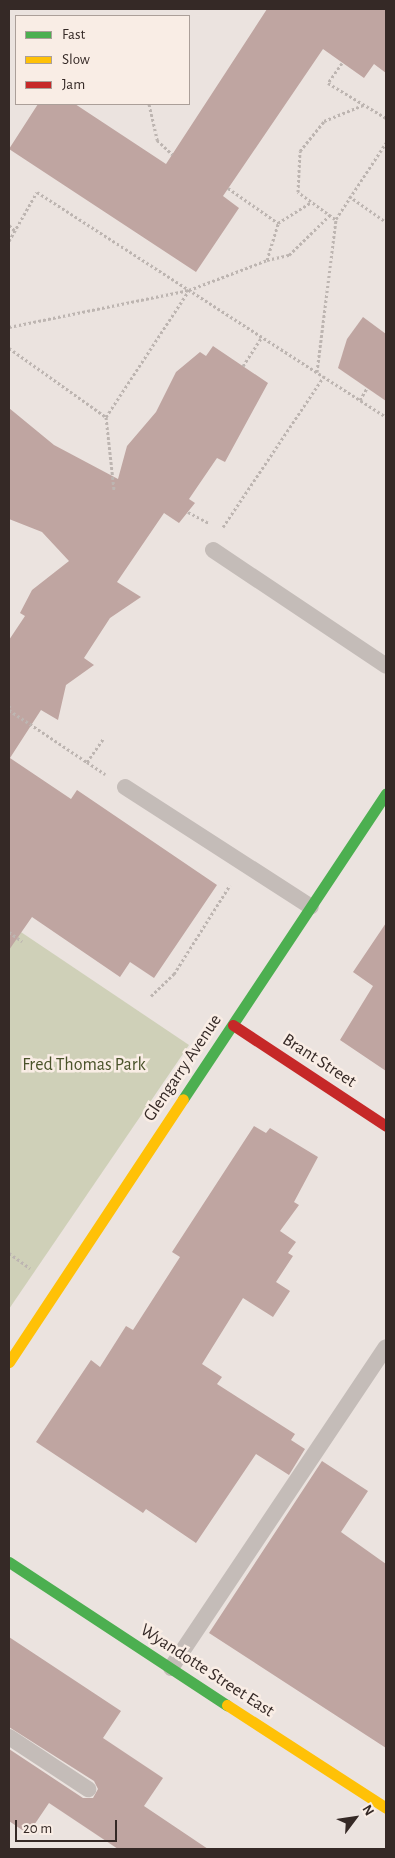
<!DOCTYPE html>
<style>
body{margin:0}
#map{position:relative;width:395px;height:1858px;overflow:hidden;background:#ebe3df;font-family:"Alegreya Sans",sans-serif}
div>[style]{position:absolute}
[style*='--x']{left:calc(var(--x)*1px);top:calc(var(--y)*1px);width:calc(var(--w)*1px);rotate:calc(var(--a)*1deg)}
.green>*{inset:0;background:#cfd0b8}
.building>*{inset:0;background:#bfa5a1}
.path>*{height:3px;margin-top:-1.5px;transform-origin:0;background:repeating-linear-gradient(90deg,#bdb5b1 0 2.5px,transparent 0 5px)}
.lane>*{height:16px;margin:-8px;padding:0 8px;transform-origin:8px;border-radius:8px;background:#c4bcb8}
.fast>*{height:11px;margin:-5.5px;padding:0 5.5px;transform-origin:5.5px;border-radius:5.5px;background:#4caf50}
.slow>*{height:11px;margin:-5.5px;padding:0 5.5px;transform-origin:5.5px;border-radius:5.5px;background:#ffc107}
.jam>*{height:11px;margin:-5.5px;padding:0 5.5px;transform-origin:5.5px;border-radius:5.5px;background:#c62828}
span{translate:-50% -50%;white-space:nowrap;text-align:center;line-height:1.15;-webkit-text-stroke:5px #f9ede5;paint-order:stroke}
.street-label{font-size:18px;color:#352926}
.park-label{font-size:18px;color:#4a532a}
.frame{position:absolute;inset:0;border:10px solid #352926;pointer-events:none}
.legend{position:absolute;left:15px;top:15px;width:175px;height:90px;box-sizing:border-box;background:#f9ede5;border:1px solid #ab9f99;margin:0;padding:6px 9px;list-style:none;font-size:15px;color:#352926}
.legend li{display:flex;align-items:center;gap:10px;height:25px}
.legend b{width:25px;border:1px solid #ab9f99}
.north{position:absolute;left:330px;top:1793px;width:50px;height:50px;-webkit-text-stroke:4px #f9ede5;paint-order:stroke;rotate:59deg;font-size:14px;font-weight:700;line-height:20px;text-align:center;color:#352926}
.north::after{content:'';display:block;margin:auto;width:18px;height:22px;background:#352926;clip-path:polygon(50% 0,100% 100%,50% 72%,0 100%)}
.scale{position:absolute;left:15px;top:1820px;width:102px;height:22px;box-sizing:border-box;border:2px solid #352926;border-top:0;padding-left:6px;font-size:15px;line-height:18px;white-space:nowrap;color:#352926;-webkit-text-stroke:4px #f9ede5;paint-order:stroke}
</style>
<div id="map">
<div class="green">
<i style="clip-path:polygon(9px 924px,189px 1045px,9px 1309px)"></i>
</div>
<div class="building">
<i style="clip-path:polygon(267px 9px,386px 9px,386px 73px,374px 64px,364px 78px,323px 49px,223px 196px,239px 208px,196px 272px,9px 149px,38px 104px,75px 104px,166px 164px)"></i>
<i style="clip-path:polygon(363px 317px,386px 334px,386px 401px,338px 368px,347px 339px)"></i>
<i style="clip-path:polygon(213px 346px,268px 383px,225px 462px,217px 458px,189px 499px,195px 503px,179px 523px,164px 513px,117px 582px,141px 597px,110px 618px,84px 658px,94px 665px,66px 685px,58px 720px,41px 710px,10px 758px,71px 799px,77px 790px,217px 885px,154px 978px,130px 962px,120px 977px,32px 917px,9px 950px,9px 640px,25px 616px,20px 613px,32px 590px,69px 561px,42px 532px,9px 519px,9px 408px,54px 445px,118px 479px,127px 446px,156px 412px,176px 372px,200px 352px,206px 356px)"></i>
<i style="clip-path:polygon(386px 923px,386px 1071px,340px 1040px,373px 986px,353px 972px)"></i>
<i style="clip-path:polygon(254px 1126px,266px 1133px,270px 1128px,318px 1157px,294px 1202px,299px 1205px,280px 1231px,296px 1242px,288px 1253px,293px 1256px,276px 1282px,290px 1291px,273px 1317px,243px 1298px,202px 1364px,222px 1377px,217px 1384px,295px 1434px,291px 1440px,305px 1449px,289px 1475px,256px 1454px,196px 1543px,146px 1509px,143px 1513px,36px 1442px,91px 1360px,100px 1367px,126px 1326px,133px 1330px,180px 1257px,172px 1252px)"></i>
<i style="clip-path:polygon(322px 1461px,368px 1491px,341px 1532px,386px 1564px,386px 1748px,209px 1633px)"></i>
<i style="clip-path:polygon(9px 1637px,121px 1711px,103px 1738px,163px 1778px,144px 1806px,208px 1849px,118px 1849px,49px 1803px,28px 1834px,9px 1821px,9px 1749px,83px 1798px,93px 1798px,98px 1789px,94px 1781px,9px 1727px)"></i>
</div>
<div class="path">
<i style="--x:342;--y:63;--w:24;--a:125"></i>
<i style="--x:328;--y:83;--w:68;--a:31.1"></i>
<i style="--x:149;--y:104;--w:37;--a:77"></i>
<i style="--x:157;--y:140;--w:21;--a:43"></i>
<i style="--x:228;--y:188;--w:61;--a:35"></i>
<i style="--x:349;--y:196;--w:45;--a:35.1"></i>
<i style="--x:335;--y:219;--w:46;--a:-143.9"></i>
<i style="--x:298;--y:192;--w:41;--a:-87.2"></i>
<i style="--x:300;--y:151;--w:38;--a:-51"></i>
<i style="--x:324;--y:121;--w:42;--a:-22.3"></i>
<i style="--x:9;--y:225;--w:8;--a:45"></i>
<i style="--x:9;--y:241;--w:56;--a:-60.3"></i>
<i style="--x:37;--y:192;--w:415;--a:32.8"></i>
<i style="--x:267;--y:260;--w:39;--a:-73"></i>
<i style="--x:278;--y:223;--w:39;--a:-32"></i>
<i style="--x:9;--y:327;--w:184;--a:-11.6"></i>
<i style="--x:189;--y:290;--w:84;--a:-21"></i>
<i style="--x:267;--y:260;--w:23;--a:-13"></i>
<i style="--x:289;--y:255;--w:57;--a:-44.3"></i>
<i style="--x:9;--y:348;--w:119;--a:35.4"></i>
<i style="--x:106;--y:417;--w:152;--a:-56.8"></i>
<i style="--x:243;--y:366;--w:35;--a:-57"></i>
<i style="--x:317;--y:372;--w:154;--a:-82.9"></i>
<i style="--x:336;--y:219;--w:91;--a:-56.7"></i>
<i style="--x:360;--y:400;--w:14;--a:-60"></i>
<i style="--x:106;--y:417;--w:73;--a:83.7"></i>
<i style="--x:188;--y:512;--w:24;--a:28"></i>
<i style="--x:223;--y:527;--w:182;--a:-56.2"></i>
<i style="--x:9;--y:707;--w:2;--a:-63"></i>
<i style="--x:9;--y:710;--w:94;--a:33.7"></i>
<i style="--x:87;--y:762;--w:28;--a:-55"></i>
<i style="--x:87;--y:762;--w:22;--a:34"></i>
<i style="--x:9;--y:932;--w:16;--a:35"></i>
<i style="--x:151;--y:996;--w:32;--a:-44"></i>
<i style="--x:174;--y:974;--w:105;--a:-57.8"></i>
<i style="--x:9;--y:1253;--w:26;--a:36"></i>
</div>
<div class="lane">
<i style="--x:213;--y:550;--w:208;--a:33.8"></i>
<i style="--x:125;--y:787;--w:221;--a:32.8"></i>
<i style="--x:171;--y:1668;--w:386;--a:-56.2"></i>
<i style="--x:9;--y:1737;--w:95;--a:33.4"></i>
</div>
<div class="fast">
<i style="--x:183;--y:1099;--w:367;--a:-56.4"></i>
<i style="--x:9;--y:1562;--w:261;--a:33.3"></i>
</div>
<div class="slow">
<i style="--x:9;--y:1362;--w:315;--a:-56.5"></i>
<i style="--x:227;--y:1705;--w:189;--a:32.9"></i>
</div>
<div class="jam">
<i style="--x:233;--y:1025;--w:183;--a:33.4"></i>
</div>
<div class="street-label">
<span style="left:319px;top:1061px;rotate:33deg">Brant Street</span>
<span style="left:183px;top:1068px;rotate:-56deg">Glengarry Avenue</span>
<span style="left:207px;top:1671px;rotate:33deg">Wyandotte Street East</span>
</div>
<div class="park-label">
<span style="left:84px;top:1065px">Fred Thomas Park</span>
</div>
<div class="frame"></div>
<ul class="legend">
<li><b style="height:6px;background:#4caf50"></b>Fast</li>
<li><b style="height:6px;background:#ffc107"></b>Slow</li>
<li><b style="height:6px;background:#c62828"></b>Jam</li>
</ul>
<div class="north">N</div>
<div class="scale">20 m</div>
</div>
